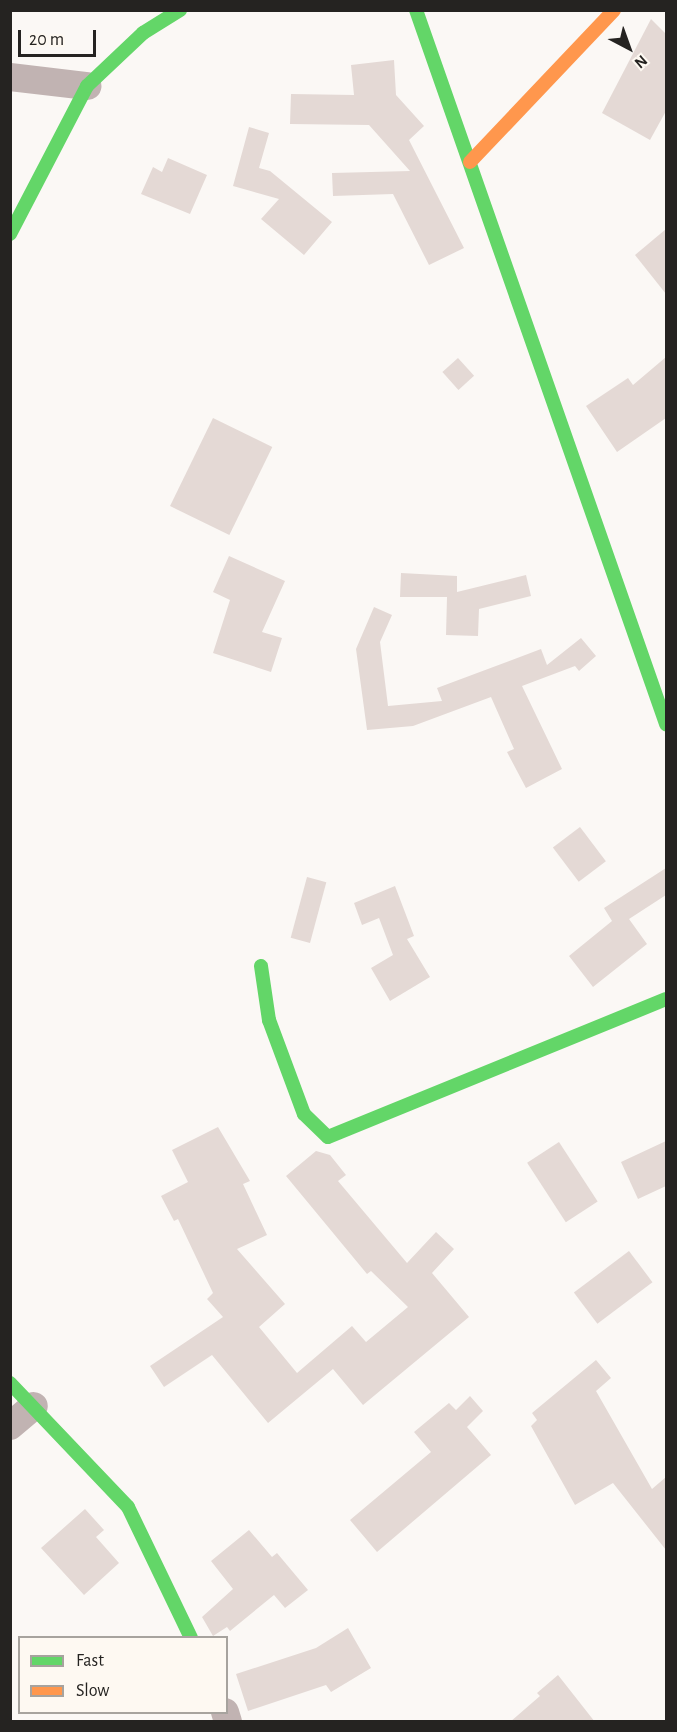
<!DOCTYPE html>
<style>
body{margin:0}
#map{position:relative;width:677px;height:1732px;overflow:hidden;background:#fbf8f5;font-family:"Alegreya Sans",sans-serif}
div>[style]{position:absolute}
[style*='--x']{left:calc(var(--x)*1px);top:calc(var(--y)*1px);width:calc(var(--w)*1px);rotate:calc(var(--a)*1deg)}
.building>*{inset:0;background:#e4d9d5;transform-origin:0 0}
.street>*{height:28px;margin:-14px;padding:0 14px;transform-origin:14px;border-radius:14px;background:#c1b3b2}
.fast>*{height:14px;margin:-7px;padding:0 7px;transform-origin:7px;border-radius:7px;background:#63d668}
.slow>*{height:14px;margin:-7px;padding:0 7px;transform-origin:7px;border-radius:7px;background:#ff974d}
span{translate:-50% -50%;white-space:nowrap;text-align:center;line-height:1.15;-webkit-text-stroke:4.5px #fef9f2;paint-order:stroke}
.frame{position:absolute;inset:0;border:12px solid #252321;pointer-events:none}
.legend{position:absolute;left:18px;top:1636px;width:210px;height:78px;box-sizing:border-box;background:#fef9f2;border:2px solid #a7a39e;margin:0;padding:8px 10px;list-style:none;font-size:18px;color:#252321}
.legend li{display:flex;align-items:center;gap:12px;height:30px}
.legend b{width:30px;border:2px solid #a7a39e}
.north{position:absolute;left:599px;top:18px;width:60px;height:60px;-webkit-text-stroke:4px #fef9f2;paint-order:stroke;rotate:139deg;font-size:16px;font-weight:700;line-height:24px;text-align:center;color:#252321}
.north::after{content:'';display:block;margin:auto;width:21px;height:27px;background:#252321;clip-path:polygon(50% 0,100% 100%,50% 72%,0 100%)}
.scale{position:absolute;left:18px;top:30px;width:78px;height:27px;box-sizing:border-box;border:3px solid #252321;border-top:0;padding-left:8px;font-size:18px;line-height:21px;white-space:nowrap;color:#252321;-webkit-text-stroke:4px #fef9f2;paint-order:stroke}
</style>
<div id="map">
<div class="building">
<i style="clip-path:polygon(651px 19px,666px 34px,666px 111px,650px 140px,602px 113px)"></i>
<i style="clip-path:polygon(394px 60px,396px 95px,424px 126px,409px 140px,464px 248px,429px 265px,393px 194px,333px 196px,332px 173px,410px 171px,369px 125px,290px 124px,291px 94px,354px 95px,351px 65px)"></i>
<i style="clip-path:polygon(249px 127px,269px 133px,259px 168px,270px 171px,332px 222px,304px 255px,261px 219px,279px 199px,233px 186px)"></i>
<i style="clip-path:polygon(168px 158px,207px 175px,190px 214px,141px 194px,153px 167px,162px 172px)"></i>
<i style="clip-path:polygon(666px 229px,666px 294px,635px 255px)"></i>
<i style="clip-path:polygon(666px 357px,666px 418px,617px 452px,586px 406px,628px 378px,633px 385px)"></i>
<i style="left:458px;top:358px;width:24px;height:21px;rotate:48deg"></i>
<i style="left:213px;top:418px;width:66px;height:98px;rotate:26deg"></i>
<i style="clip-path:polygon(229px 556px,285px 581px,262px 632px,282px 638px,271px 672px,213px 653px,230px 600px,213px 592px)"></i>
<i style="clip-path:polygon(401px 573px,457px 576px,457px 592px,526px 575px,531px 596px,479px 609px,478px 636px,446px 635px,447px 597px,400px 597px)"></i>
<i style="clip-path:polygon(374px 607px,392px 615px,380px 642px,388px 706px,442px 701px,437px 688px,541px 649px,547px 665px,581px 638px,596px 656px,579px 671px,575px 666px,522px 686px,562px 769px,526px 788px,507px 752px,514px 749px,491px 697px,413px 726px,367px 730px,356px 649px)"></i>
<i style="left:580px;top:827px;width:43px;height:34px;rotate:53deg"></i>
<i style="clip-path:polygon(666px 868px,666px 895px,629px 919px,647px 944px,593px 987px,569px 956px,612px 921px,604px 908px)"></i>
<i style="left:307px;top:877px;width:20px;height:63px;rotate:15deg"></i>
<i style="clip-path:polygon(395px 886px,414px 936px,407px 939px,430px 977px,390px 1001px,371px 968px,393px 955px,379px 918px,362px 925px,354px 903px)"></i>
<i style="clip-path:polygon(218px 1127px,250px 1181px,243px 1184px,267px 1235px,237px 1249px,285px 1304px,259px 1327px,297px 1373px,352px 1326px,366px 1342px,408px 1307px,371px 1271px,367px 1274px,286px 1176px,316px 1151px,330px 1155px,346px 1175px,338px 1181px,407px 1263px,436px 1232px,454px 1249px,432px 1273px,469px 1317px,363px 1405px,333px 1369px,268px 1423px,212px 1355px,164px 1387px,150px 1366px,223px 1317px,207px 1299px,213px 1293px,178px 1219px,174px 1221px,161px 1196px,188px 1182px,172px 1150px)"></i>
<i style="clip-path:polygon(666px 1141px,666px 1186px,638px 1199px,621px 1162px)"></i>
<i style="left:559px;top:1142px;width:71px;height:38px;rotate:57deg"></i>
<i style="left:629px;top:1251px;width:39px;height:69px;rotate:53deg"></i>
<i style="clip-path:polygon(596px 1360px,611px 1378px,596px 1391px,652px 1489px,666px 1477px,666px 1550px,613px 1483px,575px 1505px,531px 1426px,537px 1420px,532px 1413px)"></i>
<i style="clip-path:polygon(470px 1396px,483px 1411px,467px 1427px,491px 1455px,377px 1552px,350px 1520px,431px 1452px,414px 1432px,449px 1403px,456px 1410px)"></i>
<i style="clip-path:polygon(85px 1509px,104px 1530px,96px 1537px,119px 1563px,84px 1595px,41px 1548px)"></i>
<i style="clip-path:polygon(249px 1530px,272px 1557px,277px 1553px,308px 1590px,285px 1608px,274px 1595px,230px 1631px,227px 1627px,213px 1636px,202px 1617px,233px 1589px,211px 1561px)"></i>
<i style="clip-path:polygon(348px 1628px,371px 1668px,331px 1692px,326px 1685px,248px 1711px,236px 1674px,316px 1648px)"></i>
<i style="clip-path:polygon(558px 1675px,595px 1722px,510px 1722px,540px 1696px,537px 1693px)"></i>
</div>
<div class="street">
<i style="--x:10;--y:77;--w:78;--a:6.7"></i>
<i style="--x:10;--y:1426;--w:31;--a:-40"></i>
<i style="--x:225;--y:1712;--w:10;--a:73"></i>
</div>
<div class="fast">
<i style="--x:416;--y:10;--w:757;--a:70.7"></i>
<i style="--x:10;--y:234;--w:167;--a:-62.5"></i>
<i style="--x:87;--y:86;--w:77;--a:-43.4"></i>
<i style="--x:143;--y:33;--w:44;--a:-31.9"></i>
<i style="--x:261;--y:966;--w:55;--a:81.6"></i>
<i style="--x:269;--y:1020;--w:100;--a:69.6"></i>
<i style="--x:304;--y:1114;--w:33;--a:44"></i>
<i style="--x:328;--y:1137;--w:365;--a:-22.2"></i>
<i style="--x:10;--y:1383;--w:171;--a:46.4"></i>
<i style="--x:128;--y:1507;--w:145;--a:64.3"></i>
</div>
<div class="slow">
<i style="--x:470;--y:162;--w:209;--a:-46.5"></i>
</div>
<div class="frame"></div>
<ul class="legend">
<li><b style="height:8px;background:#63d668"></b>Fast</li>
<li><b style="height:8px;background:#ff974d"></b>Slow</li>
</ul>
<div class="north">N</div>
<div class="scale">20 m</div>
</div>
